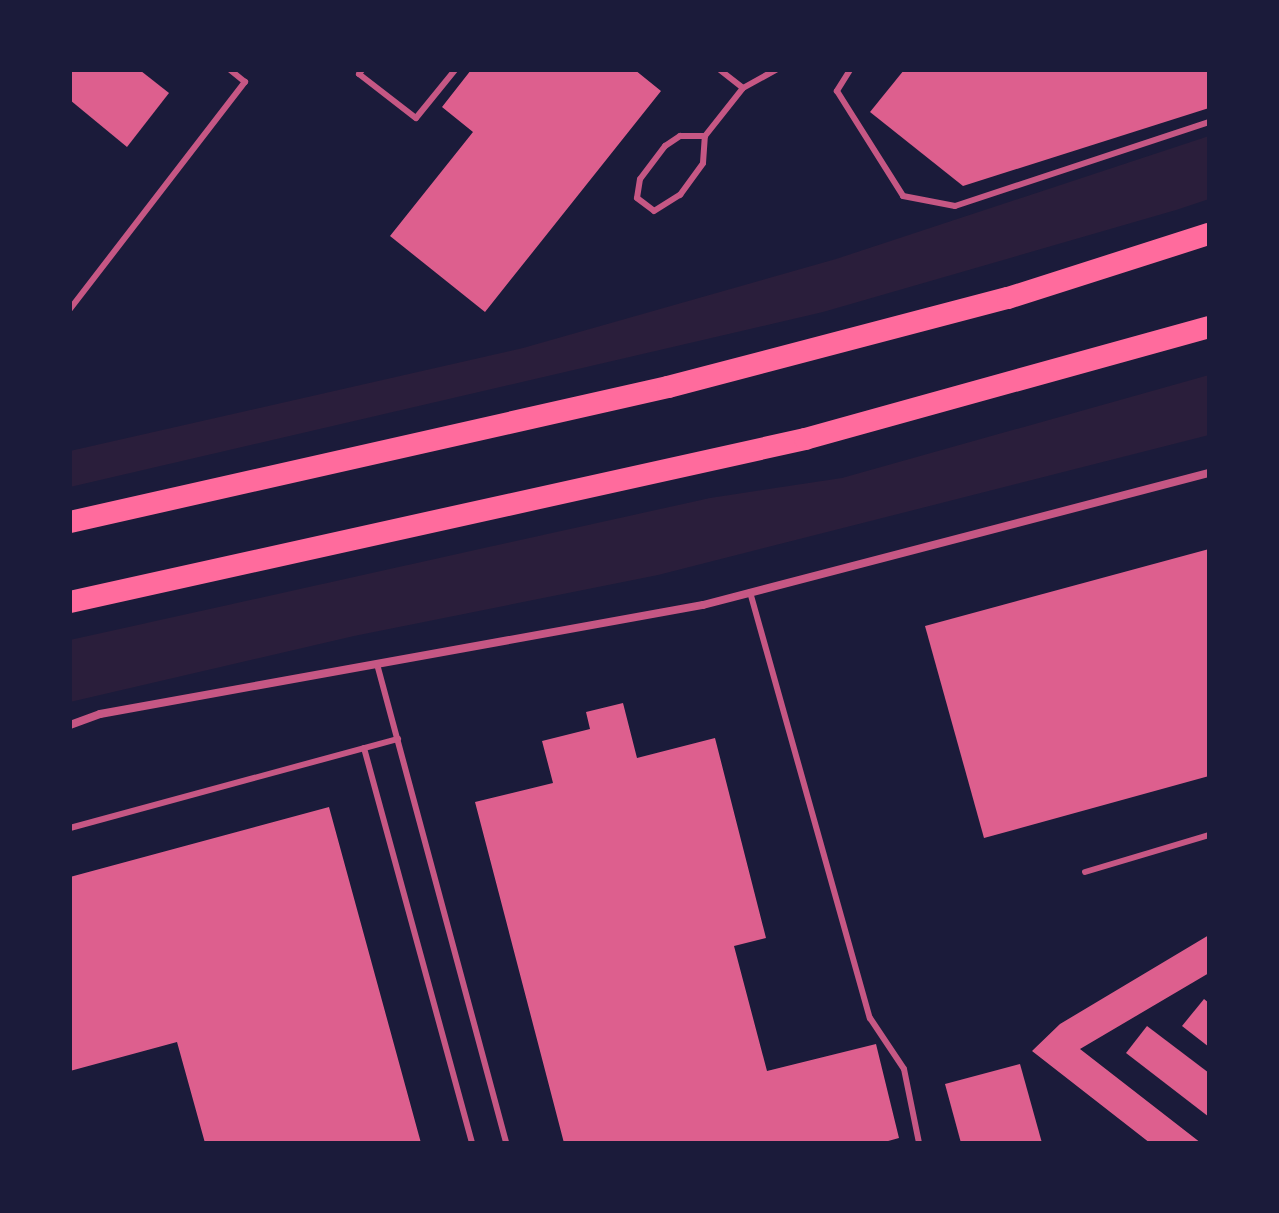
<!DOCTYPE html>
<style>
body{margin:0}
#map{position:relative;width:1279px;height:1213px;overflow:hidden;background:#1b1b3a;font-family:"Varela Round",sans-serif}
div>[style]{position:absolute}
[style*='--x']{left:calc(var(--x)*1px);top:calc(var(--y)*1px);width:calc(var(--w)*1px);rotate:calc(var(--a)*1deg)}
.green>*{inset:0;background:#2a1e3b}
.building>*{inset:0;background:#dd5f8e}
.service>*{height:6px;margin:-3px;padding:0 3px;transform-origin:3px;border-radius:3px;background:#c65784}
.minor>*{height:8px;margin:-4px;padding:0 4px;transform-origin:4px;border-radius:4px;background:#c65784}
.motorway>*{height:22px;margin:-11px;padding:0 11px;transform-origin:11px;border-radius:11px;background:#ff6b9d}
span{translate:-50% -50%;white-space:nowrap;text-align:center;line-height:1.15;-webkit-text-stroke:7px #1b1b3a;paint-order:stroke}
.frame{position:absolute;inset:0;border:72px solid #1b1b3a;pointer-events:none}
</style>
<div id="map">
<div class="green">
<i style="clip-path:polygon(1209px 136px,1209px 199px,1176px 210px,823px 312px,70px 487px,70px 451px,523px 348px,836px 259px)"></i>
<i style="clip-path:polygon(1209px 375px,1209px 435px,658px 575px,354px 636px,70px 702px,70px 640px,710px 498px,842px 478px)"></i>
</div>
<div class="building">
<i style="clip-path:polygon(70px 70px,141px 71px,169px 93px,127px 147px,70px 100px)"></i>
<i style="clip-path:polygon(471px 70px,635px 70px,661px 91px,485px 312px,390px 236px,473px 132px,442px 107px)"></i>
<i style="clip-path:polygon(904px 70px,1209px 70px,1209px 108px,963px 186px,870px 112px)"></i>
<i style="clip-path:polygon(1209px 549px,1209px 776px,984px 838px,925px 626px)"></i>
<i style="clip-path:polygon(623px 703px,637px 758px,715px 738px,766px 938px,734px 946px,767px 1071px,876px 1044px,899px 1138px,881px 1143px,564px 1143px,475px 802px,553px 783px,542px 741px,590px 729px,586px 712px)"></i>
<i style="clip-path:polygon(329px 807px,421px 1143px,205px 1143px,177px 1042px,70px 1071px,70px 877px)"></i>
<i style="clip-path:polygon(1209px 935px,1209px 973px,1080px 1049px,1201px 1143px,1150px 1143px,1032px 1051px,1060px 1024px)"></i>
<i style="clip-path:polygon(1204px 999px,1209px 1003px,1209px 1047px,1182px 1026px)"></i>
<i style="clip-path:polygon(1147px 1026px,1209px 1073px,1209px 1117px,1126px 1053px)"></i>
<i style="clip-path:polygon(1020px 1064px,1042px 1143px,961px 1143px,945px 1084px)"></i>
</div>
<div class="service">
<i style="--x:362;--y:70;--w:5;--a:127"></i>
<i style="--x:359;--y:74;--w:72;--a:37.7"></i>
<i style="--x:416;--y:118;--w:62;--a:-50.9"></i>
<i style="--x:720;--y:70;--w:29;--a:38"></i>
<i style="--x:743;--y:88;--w:38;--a:-29"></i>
<i style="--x:850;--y:70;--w:25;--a:122"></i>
<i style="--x:837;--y:91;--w:124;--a:57.8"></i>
<i style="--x:903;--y:196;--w:53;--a:10.9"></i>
<i style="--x:955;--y:206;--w:268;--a:-18.3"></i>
<i style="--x:705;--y:136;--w:25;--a:180"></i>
<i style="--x:680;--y:136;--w:18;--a:146"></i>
<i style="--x:665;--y:146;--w:41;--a:127.1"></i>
<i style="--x:640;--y:179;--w:19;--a:99"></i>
<i style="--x:637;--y:198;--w:21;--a:37"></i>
<i style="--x:654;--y:211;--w:31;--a:-32"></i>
<i style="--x:680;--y:195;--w:39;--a:-54"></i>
<i style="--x:703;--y:163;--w:27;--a:-86"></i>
<i style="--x:705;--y:136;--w:61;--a:-51.6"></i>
<i style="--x:70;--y:309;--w:287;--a:-52.4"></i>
<i style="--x:245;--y:82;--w:19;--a:-141"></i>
<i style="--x:750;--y:592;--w:443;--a:74.3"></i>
<i style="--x:870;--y:1018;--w:61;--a:56.3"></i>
<i style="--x:904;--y:1069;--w:76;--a:78.5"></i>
<i style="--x:377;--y:664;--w:496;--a:74.9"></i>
<i style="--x:364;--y:748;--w:409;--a:74.7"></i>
<i style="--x:70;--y:828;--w:340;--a:-15.2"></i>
<i style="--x:1085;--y:872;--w:129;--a:-16.6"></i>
</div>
<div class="minor">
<i style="--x:70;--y:725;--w:32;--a:-20"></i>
<i style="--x:100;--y:714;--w:613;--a:-10.25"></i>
<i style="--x:703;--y:605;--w:523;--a:-14.62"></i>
</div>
<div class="motorway">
<i style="--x:70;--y:522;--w:613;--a:-12.72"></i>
<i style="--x:668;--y:387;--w:351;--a:-14.7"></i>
<i style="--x:1008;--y:298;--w:211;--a:-17.7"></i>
<i style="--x:70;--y:602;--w:753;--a:-12.5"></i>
<i style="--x:805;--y:439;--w:419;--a:-15.5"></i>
</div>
<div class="frame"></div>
</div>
